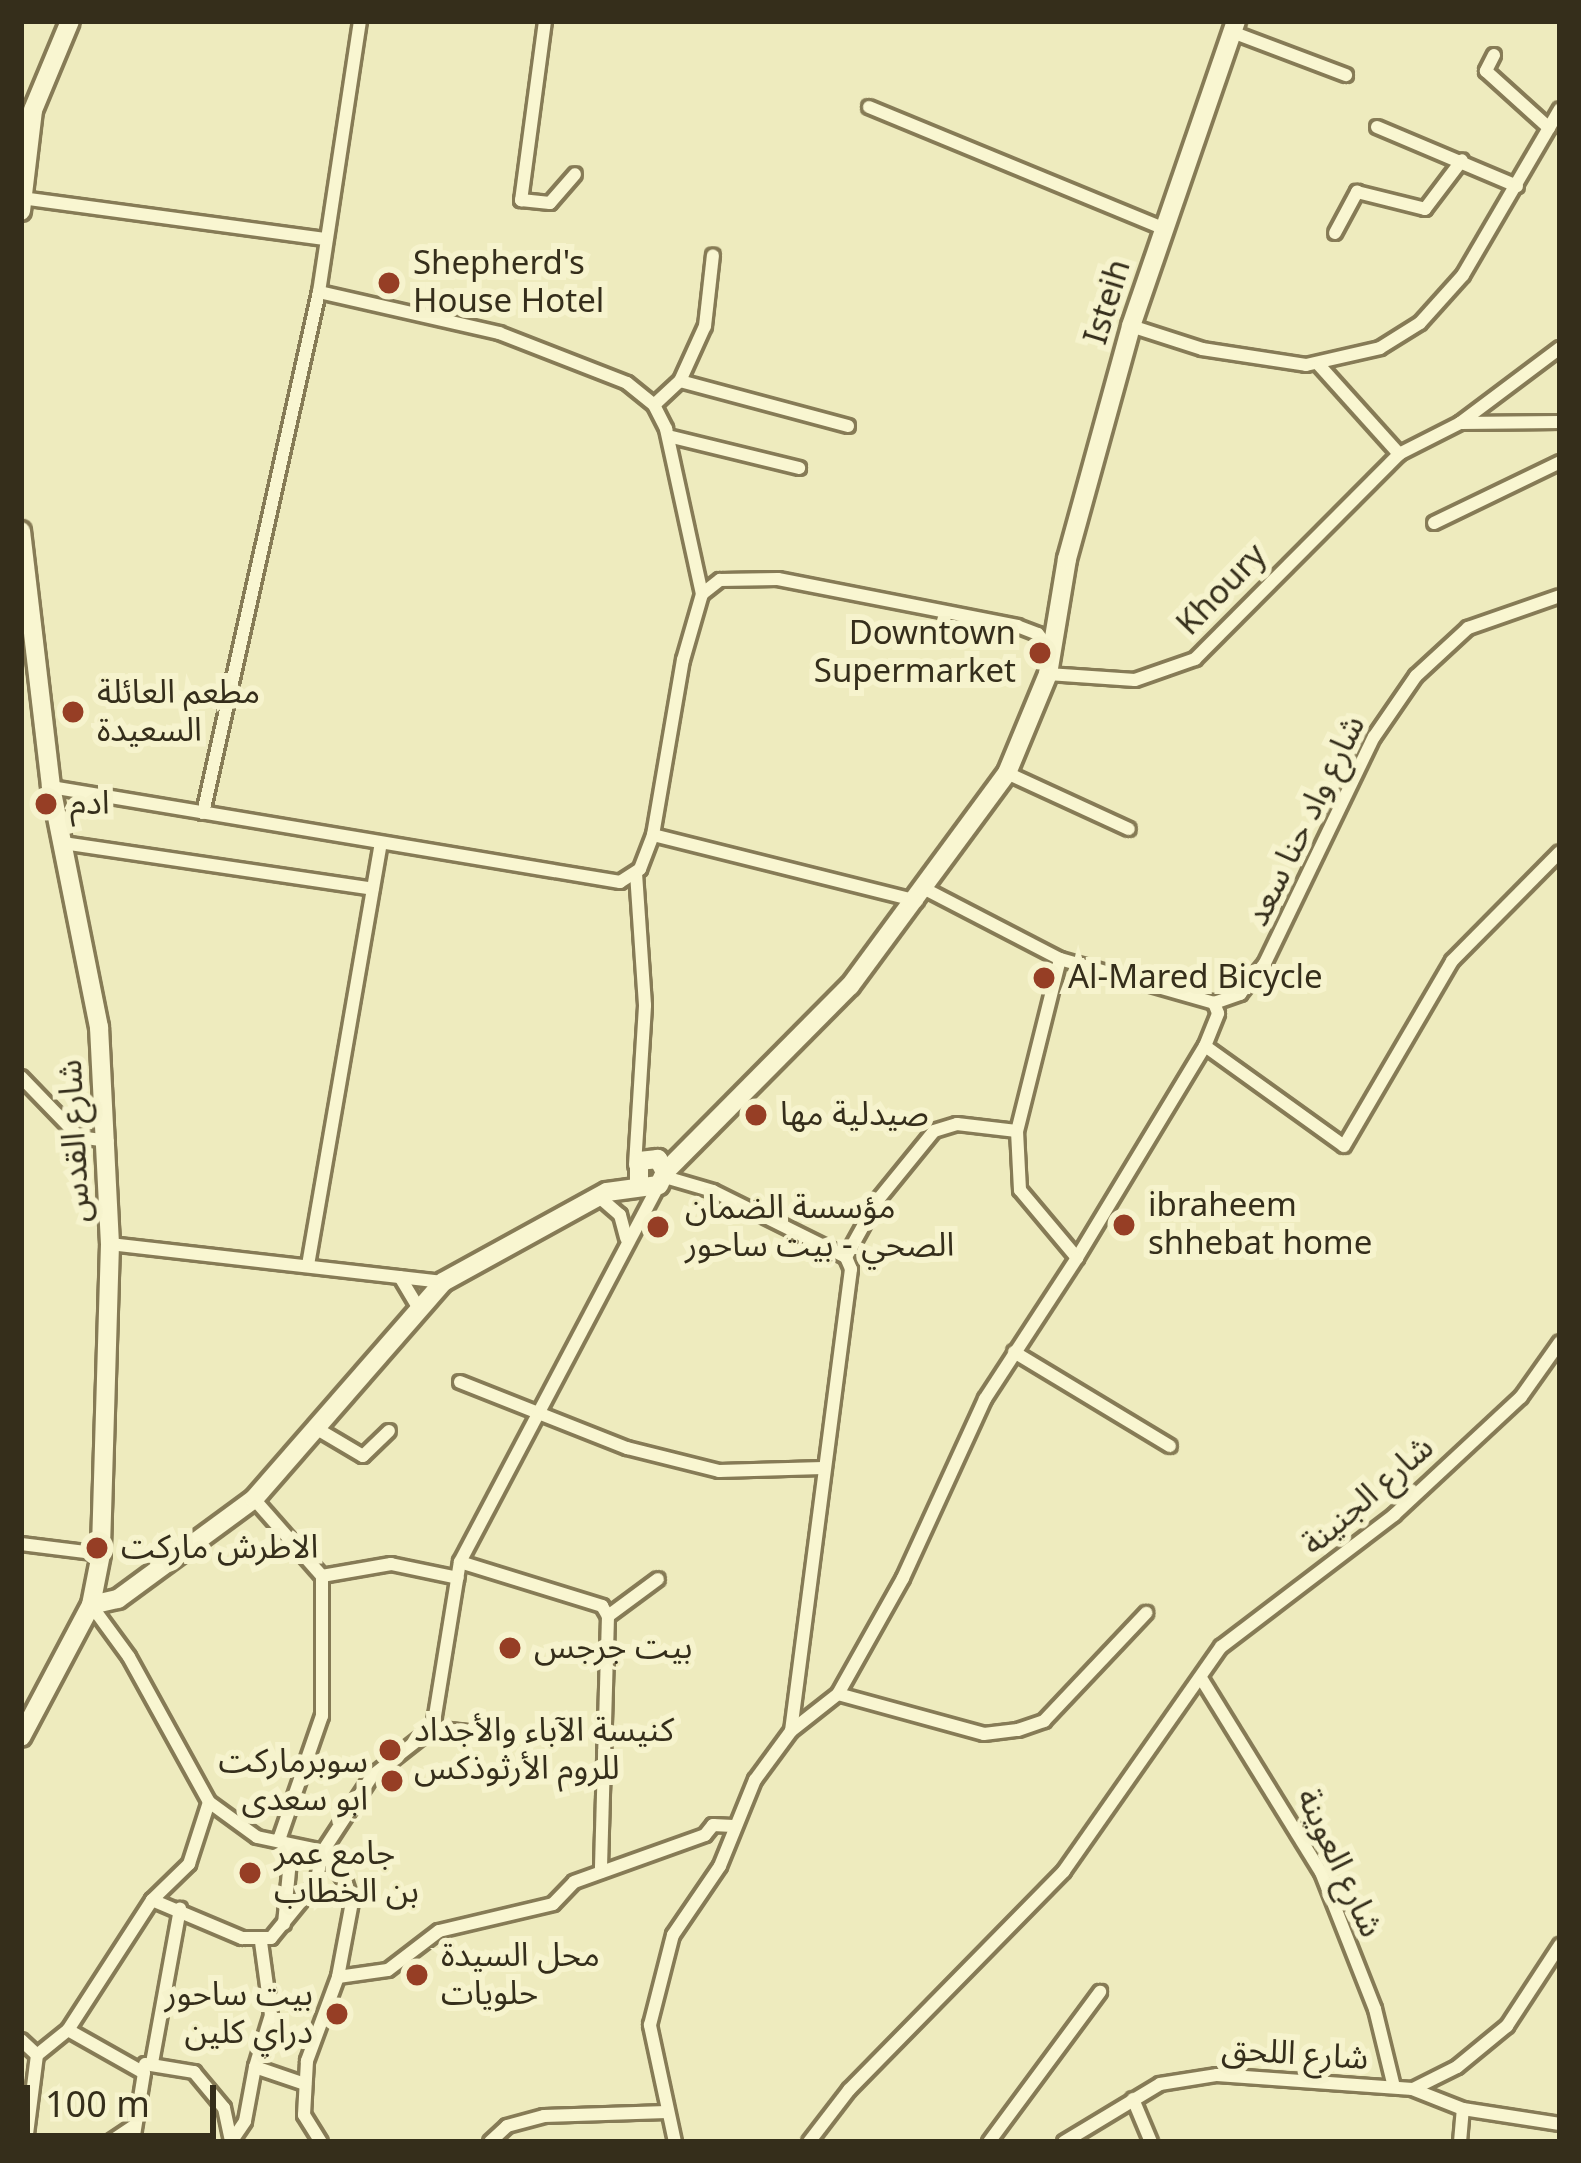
<!DOCTYPE html>
<meta charset="utf-8">
<style>
body{margin:0}
#map{position:relative;width:1581px;height:2163px;overflow:hidden;background:#eeebbe;font-family:Georgia,"Noto Sans Arabic",serif}
div>[style]{position:absolute}
[style*='--x']{left:calc(var(--x)*1px);top:calc(var(--y)*1px);width:calc(var(--w)*1px);rotate:calc(var(--a)*1deg)}
.roads{filter:drop-shadow(3px 0 #867b56) drop-shadow(-3px 0 #867b56) drop-shadow(0 3px #867b56) drop-shadow(0 -3px #867b56)}
.street>*{height:12px;margin:-6px;padding:0 6px;transform-origin:6px;border-radius:6px;background:#f9f6d1}
.secondary>*{height:18px;margin:-9px;padding:0 9px;transform-origin:9px;border-radius:9px;background:#f9f6d1}
.dots>*{width:33px;height:33px;translate:-50% -50%;box-sizing:border-box;border:6px solid #f6f3cd;border-radius:50%}
span{translate:-50% -50%;white-space:nowrap;text-align:center;line-height:1.15;-webkit-text-stroke:12px #f6f3cd;paint-order:stroke}
.poi-label{font-size:33px;color:#352e1b}
.left{translate:0 -50%;text-align:left}
.right{translate:-100% -50%;text-align:right}
.street-label{font-size:33px;color:#352e1b}
.frame{position:absolute;inset:0;border:24px solid #352e1b;pointer-events:none}
.scale{position:absolute;left:24px;top:2085px;width:192px;height:54px;box-sizing:border-box;border:6px solid #352e1b;border-top:0;padding-left:15px;font-size:36px;line-height:42px;white-space:nowrap;color:#352e1b;-webkit-text-stroke:9px #f6f3cd;paint-order:stroke}
</style>
<div id="map">
<div class="roads">
<div class="street">
<i style="--x:545;--y:21;--w:181;--a:97.6"></i>
<i style="--x:521;--y:200;--w:29;--a:6"></i>
<i style="--x:550;--y:203;--w:38;--a:-49"></i>
<i style="--x:1232;--y:32;--w:122;--a:20.7"></i>
<i style="--x:1494;--y:55;--w:18;--a:117"></i>
<i style="--x:1486;--y:71;--w:85;--a:42.1"></i>
<i style="--x:869;--y:107;--w:317;--a:22.4"></i>
<i style="--x:1377;--y:127;--w:152;--a:22.9"></i>
<i style="--x:22;--y:198;--w:307;--a:7.7"></i>
<i style="--x:1335;--y:233;--w:47;--a:-61.8"></i>
<i style="--x:1357;--y:192;--w:70;--a:14"></i>
<i style="--x:1425;--y:209;--w:61;--a:-52.9"></i>
<i style="--x:319;--y:292;--w:185;--a:12.8"></i>
<i style="--x:499;--y:333;--w:137;--a:21.3"></i>
<i style="--x:627;--y:383;--w:35;--a:39"></i>
<i style="--x:654;--y:405;--w:27;--a:63"></i>
<i style="--x:666;--y:429;--w:169;--a:77.7"></i>
<i style="--x:1131;--y:326;--w:75;--a:17.9"></i>
<i style="--x:1202;--y:349;--w:105;--a:8.7"></i>
<i style="--x:1306;--y:365;--w:76;--a:-12.9"></i>
<i style="--x:1380;--y:348;--w:47;--a:-32"></i>
<i style="--x:1420;--y:323;--w:64;--a:-48.1"></i>
<i style="--x:1463;--y:275;--w:192;--a:-59.7"></i>
<i style="--x:1319;--y:365;--w:120;--a:48"></i>
<i style="--x:680;--y:381;--w:174;--a:15"></i>
<i style="--x:654;--y:405;--w:35;--a:-43"></i>
<i style="--x:680;--y:381;--w:60;--a:-65.6"></i>
<i style="--x:705;--y:326;--w:71;--a:-83.6"></i>
<i style="--x:1460;--y:423;--w:100;--a:-0.6"></i>
<i style="--x:668;--y:436;--w:135;--a:13.7"></i>
<i style="--x:1434;--y:523;--w:140;--a:-25.8"></i>
<i style="--x:1048;--y:674;--w:87;--a:3.9"></i>
<i style="--x:1135;--y:680;--w:64;--a:-19.3"></i>
<i style="--x:1195;--y:659;--w:289;--a:-45.1"></i>
<i style="--x:1399;--y:454;--w:68;--a:-26.9"></i>
<i style="--x:1460;--y:423;--w:125;--a:-36.9"></i>
<i style="--x:1007;--y:773;--w:134;--a:24.7"></i>
<i style="--x:51;--y:787;--w:577;--a:9.48"></i>
<i style="--x:620;--y:882;--w:24;--a:-33"></i>
<i style="--x:640;--y:869;--w:36;--a:-69"></i>
<i style="--x:653;--y:835;--w:178;--a:-80.3"></i>
<i style="--x:683;--y:660;--w:69;--a:-73.9"></i>
<i style="--x:702;--y:594;--w:23;--a:-38"></i>
<i style="--x:720;--y:580;--w:58;--a:-1"></i>
<i style="--x:778;--y:579;--w:244;--a:11.1"></i>
<i style="--x:1017;--y:626;--w:22;--a:21"></i>
<i style="--x:1038;--y:634;--w:21;--a:53"></i>
<i style="--x:203;--y:813;--w:534;--a:-77.45"></i>
<i style="--x:319;--y:292;--w:274;--a:-81.4"></i>
<i style="--x:653;--y:835;--w:272;--a:14"></i>
<i style="--x:63;--y:843;--w:313;--a:8.4"></i>
<i style="--x:925;--y:889;--w:152;--a:27.4"></i>
<i style="--x:1060;--y:959;--w:160;--a:15.9"></i>
<i style="--x:1060;--y:959;--w:177;--a:104"></i>
<i style="--x:1017;--y:1131;--w:59;--a:87.1"></i>
<i style="--x:1020;--y:1190;--w:89;--a:50"></i>
<i style="--x:1077;--y:1258;--w:248;--a:-58.9"></i>
<i style="--x:1205;--y:1046;--w:35;--a:-68"></i>
<i style="--x:1218;--y:1013;--w:11;--a:-112"></i>
<i style="--x:1214;--y:1003;--w:28;--a:-19"></i>
<i style="--x:1240;--y:994;--w:40;--a:-51"></i>
<i style="--x:1265;--y:963;--w:251;--a:-64.3"></i>
<i style="--x:1374;--y:737;--w:74;--a:-55.5"></i>
<i style="--x:1416;--y:676;--w:71;--a:-42.7"></i>
<i style="--x:1468;--y:628;--w:97;--a:-19.2"></i>
<i style="--x:1205;--y:1046;--w:171;--a:35.7"></i>
<i style="--x:1344;--y:1146;--w:214;--a:-59.7"></i>
<i style="--x:1452;--y:961;--w:153;--a:-45.3"></i>
<i style="--x:21;--y:1077;--w:83;--a:46"></i>
<i style="--x:79;--y:1137;--w:29;--a:8"></i>
<i style="--x:635;--y:1165;--w:160;--a:-86.4"></i>
<i style="--x:645;--y:1005;--w:131;--a:-93.9"></i>
<i style="--x:665;--y:1177;--w:50;--a:16.3"></i>
<i style="--x:713;--y:1191;--w:148;--a:26.4"></i>
<i style="--x:598;--y:1196;--w:29;--a:41"></i>
<i style="--x:620;--y:1215;--w:24;--a:75"></i>
<i style="--x:110;--y:1244;--w:335;--a:6.5"></i>
<i style="--x:308;--y:1265;--w:428;--a:-80.2"></i>
<i style="--x:400;--y:1277;--w:33;--a:59"></i>
<i style="--x:1014;--y:1352;--w:182;--a:31.1"></i>
<i style="--x:460;--y:1382;--w:180;--a:21.6"></i>
<i style="--x:627;--y:1448;--w:95;--a:14"></i>
<i style="--x:719;--y:1471;--w:104;--a:-1.7"></i>
<i style="--x:319;--y:1430;--w:51;--a:30.6"></i>
<i style="--x:363;--y:1456;--w:36;--a:-44"></i>
<i style="--x:254;--y:1499;--w:103;--a:48.6"></i>
<i style="--x:21;--y:1544;--w:81;--a:7.1"></i>
<i style="--x:460;--y:1562;--w:149;--a:17.2"></i>
<i style="--x:602;--y:1606;--w:12;--a:59"></i>
<i style="--x:608;--y:1616;--w:256;--a:91.6"></i>
<i style="--x:322;--y:1576;--w:70;--a:-9.9"></i>
<i style="--x:391;--y:1564;--w:68;--a:11.8"></i>
<i style="--x:91;--y:1605;--w:64;--a:53.8"></i>
<i style="--x:129;--y:1657;--w:166;--a:61.1"></i>
<i style="--x:209;--y:1802;--w:59;--a:36.1"></i>
<i style="--x:257;--y:1837;--w:67;--a:12"></i>
<i style="--x:323;--y:1851;--w:39;--a:54"></i>
<i style="--x:346;--y:1883;--w:20;--a:72"></i>
<i style="--x:352;--y:1902;--w:76;--a:100.6"></i>
<i style="--x:338;--y:1977;--w:90;--a:110.3"></i>
<i style="--x:307;--y:2061;--w:54;--a:93.2"></i>
<i style="--x:304;--y:2115;--w:32;--a:58"></i>
<i style="--x:608;--y:1616;--w:62;--a:-36.5"></i>
<i style="--x:1201;--y:1678;--w:228;--a:58.3"></i>
<i style="--x:1321;--y:1872;--w:147;--a:68.5"></i>
<i style="--x:1375;--y:2009;--w:80;--a:76.3"></i>
<i style="--x:838;--y:1694;--w:151;--a:15.3"></i>
<i style="--x:984;--y:1734;--w:34;--a:-7"></i>
<i style="--x:1018;--y:1730;--w:28;--a:-19"></i>
<i style="--x:1044;--y:1721;--w:149;--a:-46.6"></i>
<i style="--x:433;--y:1728;--w:45;--a:6.3"></i>
<i style="--x:791;--y:1731;--w:466;--a:-82.6"></i>
<i style="--x:851;--y:1269;--w:13;--a:-113"></i>
<i style="--x:846;--y:1257;--w:64;--a:-61"></i>
<i style="--x:877;--y:1201;--w:90;--a:-50.8"></i>
<i style="--x:934;--y:1131;--w:24;--a:-17"></i>
<i style="--x:957;--y:1124;--w:60;--a:6.7"></i>
<i style="--x:152;--y:1900;--w:52;--a:-44.2"></i>
<i style="--x:189;--y:1864;--w:65;--a:-72.1"></i>
<i style="--x:284;--y:1924;--w:63;--a:-84.6"></i>
<i style="--x:290;--y:1861;--w:26;--a:-113"></i>
<i style="--x:280;--y:1837;--w:128;--a:-70.9"></i>
<i style="--x:322;--y:1716;--w:140;--a:-90"></i>
<i style="--x:261;--y:1942;--w:74;--a:82.2"></i>
<i style="--x:271;--y:2015;--w:54;--a:107.1"></i>
<i style="--x:255;--y:2067;--w:53;--a:18.8"></i>
<i style="--x:338;--y:1977;--w:50;--a:-8"></i>
<i style="--x:388;--y:1970;--w:64;--a:-37.4"></i>
<i style="--x:439;--y:1931;--w:117;--a:-13.3"></i>
<i style="--x:553;--y:1904;--w:30;--a:-46"></i>
<i style="--x:574;--y:1882;--w:139;--a:-19.7"></i>
<i style="--x:705;--y:1835;--w:13;--a:-51"></i>
<i style="--x:713;--y:1825;--w:20;--a:3"></i>
<i style="--x:68;--y:2030;--w:87;--a:29.5"></i>
<i style="--x:144;--y:2073;--w:70;--a:99.1"></i>
<i style="--x:21;--y:2040;--w:22;--a:43"></i>
<i style="--x:37;--y:2055;--w:40;--a:-39"></i>
<i style="--x:68;--y:2030;--w:155;--a:-57.1"></i>
<i style="--x:152;--y:1900;--w:98;--a:22.9"></i>
<i style="--x:242;--y:1938;--w:29;--a:0"></i>
<i style="--x:271;--y:1938;--w:71;--a:-50.7"></i>
<i style="--x:316;--y:1883;--w:33;--a:-78"></i>
<i style="--x:323;--y:1851;--w:90;--a:-56.8"></i>
<i style="--x:372;--y:1776;--w:78;--a:-38.2"></i>
<i style="--x:433;--y:1728;--w:168;--a:-80.8"></i>
<i style="--x:460;--y:1562;--w:426;--a:-62.2"></i>
<i style="--x:152;--y:2063;--w:157;--a:-79.7"></i>
<i style="--x:145;--y:2064;--w:50;--a:9.3"></i>
<i style="--x:194;--y:2072;--w:47;--a:50.2"></i>
<i style="--x:224;--y:2108;--w:35;--a:78"></i>
<i style="--x:1413;--y:2089;--w:49;--a:-26.6"></i>
<i style="--x:1457;--y:2067;--w:65;--a:-39.4"></i>
<i style="--x:1507;--y:2026;--w:97;--a:-56.8"></i>
<i style="--x:1133;--y:2099;--w:47;--a:67.3"></i>
<i style="--x:26;--y:2142;--w:88;--a:-82.8"></i>
<i style="--x:110;--y:2142;--w:27;--a:-34"></i>
<i style="--x:231;--y:2142;--w:25;--a:-56"></i>
<i style="--x:245;--y:2121;--w:55;--a:-79.5"></i>
<i style="--x:490;--y:2142;--w:23;--a:-43"></i>
<i style="--x:507;--y:2126;--w:38;--a:-15"></i>
<i style="--x:544;--y:2116;--w:123;--a:-1.9"></i>
<i style="--x:675;--y:2142;--w:120;--a:-102.1"></i>
<i style="--x:650;--y:2025;--w:93;--a:-75.7"></i>
<i style="--x:673;--y:1935;--w:83;--a:-55.7"></i>
<i style="--x:720;--y:1866;--w:93;--a:-67.9"></i>
<i style="--x:755;--y:1780;--w:61;--a:-53.7"></i>
<i style="--x:791;--y:1731;--w:60;--a:-38.2"></i>
<i style="--x:838;--y:1694;--w:133;--a:-60.7"></i>
<i style="--x:903;--y:1578;--w:197;--a:-65.4"></i>
<i style="--x:985;--y:1399;--w:168;--a:-56.9"></i>
<i style="--x:809;--y:2142;--w:66;--a:-52.4"></i>
<i style="--x:849;--y:2090;--w:307;--a:-45.5"></i>
<i style="--x:1064;--y:1871;--w:274;--a:-55"></i>
<i style="--x:1221;--y:1647;--w:218;--a:-37.3"></i>
<i style="--x:1394;--y:1515;--w:173;--a:-42.9"></i>
<i style="--x:1521;--y:1397;--w:67;--a:-54.7"></i>
<i style="--x:989;--y:2142;--w:187;--a:-53.5"></i>
<i style="--x:1064;--y:2142;--w:112;--a:-31.1"></i>
<i style="--x:1160;--y:2084;--w:58;--a:-9"></i>
<i style="--x:1217;--y:2075;--w:196;--a:4.1"></i>
<i style="--x:1412;--y:2089;--w:55;--a:21.4"></i>
<i style="--x:1463;--y:2109;--w:98;--a:8.8"></i>
<i style="--x:1460;--y:2142;--w:33;--a:-85"></i>
</div>
<div class="secondary">
<i style="--x:21;--y:211;--w:102;--a:-83.2"></i>
<i style="--x:33;--y:110;--w:96;--a:-67.4"></i>
<i style="--x:21;--y:531;--w:258;--a:83.3"></i>
<i style="--x:51;--y:787;--w:245;--a:78.7"></i>
<i style="--x:99;--y:1027;--w:217;--a:87.1"></i>
<i style="--x:110;--y:1244;--w:310;--a:91.7"></i>
<i style="--x:101;--y:1554;--w:52;--a:101.1"></i>
<i style="--x:91;--y:1605;--w:149;--a:117.9"></i>
<i style="--x:665;--y:1172;--w:262;--a:-45.2"></i>
<i style="--x:850;--y:986;--w:265;--a:-53.6"></i>
<i style="--x:1007;--y:773;--w:107;--a:-67.5"></i>
<i style="--x:1048;--y:674;--w:117;--a:-80.6"></i>
<i style="--x:1067;--y:559;--w:242;--a:-74.6"></i>
<i style="--x:1131;--y:326;--w:323;--a:-71"></i>
<i style="--x:91;--y:1605;--w:28;--a:-13"></i>
<i style="--x:118;--y:1599;--w:169;--a:-36.3"></i>
<i style="--x:254;--y:1499;--w:288;--a:-48.9"></i>
<i style="--x:443;--y:1282;--w:187;--a:-28.8"></i>
<i style="--x:607;--y:1192;--w:52;--a:-7.7"></i>
<i style="--x:659;--y:1185;--w:14;--a:-65"></i>
<i style="--x:665;--y:1172;--w:15;--a:-118"></i>
<i style="--x:658;--y:1159;--w:19;--a:174"></i>
<i style="--x:639;--y:1161;--w:23;--a:90"></i>
</div>
</div>
<div class="dots">
<i style="left:389px;top:283px;background:#963e25"></i>
<i style="left:1040px;top:653px;background:#963e25"></i>
<i style="left:73px;top:712px;background:#963e25"></i>
<i style="left:46px;top:804px;background:#963e25"></i>
<i style="left:1044px;top:978px;background:#963e25"></i>
<i style="left:756px;top:1115px;background:#963e25"></i>
<i style="left:1124px;top:1225px;background:#963e25"></i>
<i style="left:658px;top:1227px;background:#963e25"></i>
<i style="left:97px;top:1548px;background:#963e25"></i>
<i style="left:510px;top:1648px;background:#963e25"></i>
<i style="left:390px;top:1750px;background:#963e25"></i>
<i style="left:392px;top:1781px;background:#963e25"></i>
<i style="left:250px;top:1873px;background:#963e25"></i>
<i style="left:417px;top:1975px;background:#963e25"></i>
<i style="left:337px;top:2014px;background:#963e25"></i>
</div>
<div class="poi-label">
<span class="left" style="left:413px;top:283px">Shepherd's<br>House Hotel</span>
<span class="right" style="left:1016px;top:653px">Downtown<br>Supermarket</span>
<span class="left" style="left:97px;top:712px">مطعم العائلة<br>السعيدة</span>
<span class="left" style="left:70px;top:804px">ادم</span>
<span class="left" style="left:1068px;top:978px">Al-Mared Bicycle</span>
<span class="left" style="left:780px;top:1115px">صيدلية مها</span>
<span class="left" style="left:1148px;top:1225px">ibraheem<br>shhebat home</span>
<span class="left" style="left:685px;top:1227px">مؤسسة الضمان<br>الصحي - بيت ساحور</span>
<span class="left" style="left:121px;top:1548px">الاطرش ماركت</span>
<span class="left" style="left:534px;top:1648px">بيت جرجس</span>
<span class="left" style="left:414px;top:1750px">كنيسة الآباء والأجداد<br>للروم الأرثوذكس</span>
<span class="right" style="left:368px;top:1781px">سوبرماركت<br>ابو سعدى</span>
<span class="left" style="left:274px;top:1873px">جامع عمر<br>بن الخطاب</span>
<span class="left" style="left:441px;top:1975px">محل السيدة<br>حلويات</span>
<span class="right" style="left:313px;top:2014px">بيت ساحور<br>دراي كلين</span>
</div>
<div class="street-label">
<span style="left:1108px;top:302px;rotate:-73deg">Isteih</span>
<span style="left:1222px;top:590px;rotate:-46deg">Khoury</span>
<span style="left:1306px;top:821px;rotate:-64deg">شارع واد حنا سعد</span>
<span style="left:75px;top:1141px;rotate:-93deg">شارع القدس</span>
<span style="left:1368px;top:1496px;rotate:-41deg">شارع الجنينة</span>
<span style="left:1339px;top:1863px;rotate:65deg">شارع العوينة</span>
<span style="left:1295px;top:2054px;rotate:4deg">شارع اللحق</span>
</div>
<div class="frame"></div>
<div class="scale">100 m</div>
</div>
